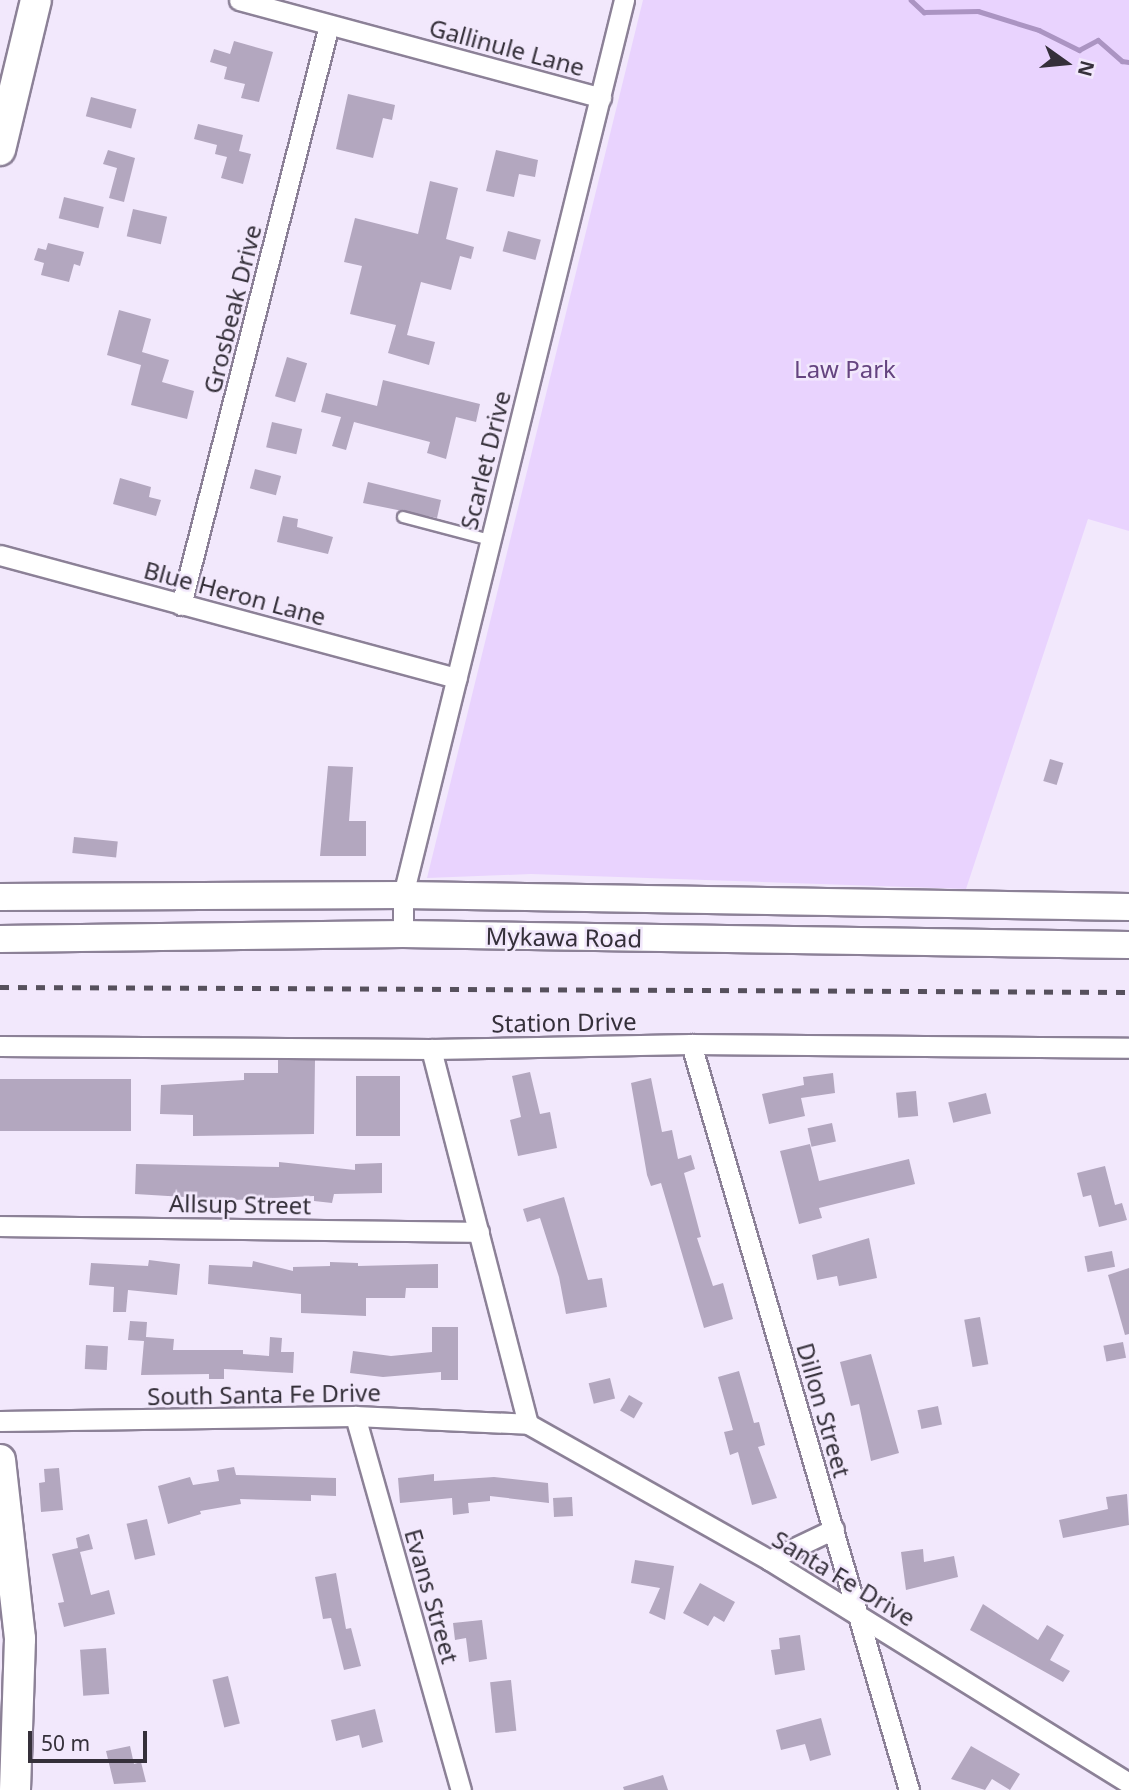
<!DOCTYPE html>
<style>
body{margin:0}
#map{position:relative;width:1129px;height:1790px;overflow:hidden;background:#f2e8fc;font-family:"Noto Sans",sans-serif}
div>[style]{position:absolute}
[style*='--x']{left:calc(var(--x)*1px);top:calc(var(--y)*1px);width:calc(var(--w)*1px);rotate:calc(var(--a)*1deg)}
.green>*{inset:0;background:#e9d3fe}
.stream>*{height:4.5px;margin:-2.25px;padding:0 2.25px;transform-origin:2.25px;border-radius:2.25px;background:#ab94c2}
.building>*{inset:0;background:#b3a7bf;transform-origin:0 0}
.roads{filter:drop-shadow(2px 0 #8c8197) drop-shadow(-2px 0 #8c8197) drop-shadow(0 2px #8c8197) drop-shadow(0 -2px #8c8197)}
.service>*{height:10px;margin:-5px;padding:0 5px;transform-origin:5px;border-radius:5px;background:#fff}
.minor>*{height:19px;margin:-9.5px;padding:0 9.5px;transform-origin:9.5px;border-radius:9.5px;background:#fff}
.secondary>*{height:26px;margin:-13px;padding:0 13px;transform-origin:13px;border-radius:13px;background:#fff}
.primary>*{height:30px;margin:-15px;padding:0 15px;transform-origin:15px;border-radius:15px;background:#fff}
.rail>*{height:4.5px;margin-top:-2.25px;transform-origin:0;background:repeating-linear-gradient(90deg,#56505c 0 9px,transparent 0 18px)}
span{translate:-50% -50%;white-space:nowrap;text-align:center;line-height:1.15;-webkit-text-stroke:5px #f2e8fc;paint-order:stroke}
.street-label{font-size:24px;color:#35303a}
.park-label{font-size:24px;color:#654480}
.north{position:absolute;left:1031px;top:28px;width:70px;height:70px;-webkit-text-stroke:5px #f2e8fc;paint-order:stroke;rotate:105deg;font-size:19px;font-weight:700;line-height:28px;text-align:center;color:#35303a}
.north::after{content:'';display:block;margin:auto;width:24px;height:32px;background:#35303a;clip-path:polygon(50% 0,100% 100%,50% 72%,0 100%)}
.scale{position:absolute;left:28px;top:1731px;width:119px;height:32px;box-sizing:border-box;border:4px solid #35303a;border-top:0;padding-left:9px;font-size:21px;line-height:24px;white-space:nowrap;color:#35303a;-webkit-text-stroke:5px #f2e8fc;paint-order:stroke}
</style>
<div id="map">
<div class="green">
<i style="clip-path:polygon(643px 0,1129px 0,1129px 531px,1088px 519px,966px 889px,531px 874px,427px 878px)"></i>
</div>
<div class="stream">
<i style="--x:911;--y:0;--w:18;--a:43"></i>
<i style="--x:924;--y:12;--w:54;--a:-1.1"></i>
<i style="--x:978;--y:11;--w:64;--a:17.3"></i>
<i style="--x:1039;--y:30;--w:45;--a:26.6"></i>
<i style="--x:1079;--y:50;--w:21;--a:-28"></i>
<i style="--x:1098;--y:40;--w:32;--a:41"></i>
<i style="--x:1122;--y:61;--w:7;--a:8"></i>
</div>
<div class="building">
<i style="clip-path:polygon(234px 41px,273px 52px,259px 102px,241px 98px,245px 84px,224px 79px,227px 67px,210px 62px,214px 49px,230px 54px)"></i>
<i style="clip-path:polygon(348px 94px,395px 105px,392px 120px,383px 118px,373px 158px,336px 149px)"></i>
<i style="left:91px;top:97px;width:47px;height:20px;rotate:15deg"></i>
<i style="clip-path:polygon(198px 124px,243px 135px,239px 151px,251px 154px,243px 184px,221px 178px,227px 157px,215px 154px,217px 145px,194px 139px)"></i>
<i style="clip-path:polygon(108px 150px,135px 158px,124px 202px,109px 198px,117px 168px,103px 164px)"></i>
<i style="clip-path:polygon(496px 150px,538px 160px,535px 177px,519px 174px,514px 197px,486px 191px)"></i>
<i style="clip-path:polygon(430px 181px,458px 188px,446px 239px,474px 247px,471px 259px,460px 256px,451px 290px,421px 282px,407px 335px,435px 342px,429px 365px,388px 353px,396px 325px,350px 314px,362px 266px,344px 262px,355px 218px,418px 234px)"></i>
<i style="left:64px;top:197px;width:41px;height:22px;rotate:14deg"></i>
<i style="left:133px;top:209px;width:35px;height:28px;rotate:13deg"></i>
<i style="left:508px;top:231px;width:34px;height:21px;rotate:15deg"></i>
<i style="clip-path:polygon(48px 243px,84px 252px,80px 266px,74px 264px,69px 282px,41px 275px,44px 263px,34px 260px,38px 248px,46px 250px)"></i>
<i style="clip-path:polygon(119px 310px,151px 319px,142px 352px,169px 360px,162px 382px,194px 391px,187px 419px,131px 405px,141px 365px,107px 355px)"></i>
<i style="left:287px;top:357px;width:21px;height:41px;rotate:17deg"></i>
<i style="clip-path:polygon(383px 380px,480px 404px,476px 422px,456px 417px,446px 459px,427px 453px,430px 442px,354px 422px,346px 450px,332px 446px,341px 417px,321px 412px,326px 393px,377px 406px)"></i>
<i style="left:272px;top:422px;width:31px;height:26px;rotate:13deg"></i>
<i style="left:255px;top:469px;width:27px;height:20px;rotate:15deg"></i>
<i style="clip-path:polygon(120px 478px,151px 487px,149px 497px,161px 500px,156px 516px,113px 504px)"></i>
<i style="clip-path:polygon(368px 482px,441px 500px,437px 518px,363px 503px)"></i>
<i style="clip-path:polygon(283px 516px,298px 519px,297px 527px,333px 537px,328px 554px,277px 542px)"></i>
<i style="left:1050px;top:759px;width:14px;height:23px;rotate:17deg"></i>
<i style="clip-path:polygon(328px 766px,353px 767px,349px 821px,366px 821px,366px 856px,320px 856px)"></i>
<i style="left:74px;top:837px;width:44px;height:16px;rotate:6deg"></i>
<i style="clip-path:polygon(278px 1060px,315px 1060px,314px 1134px,193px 1136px,193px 1115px,160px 1114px,161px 1085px,244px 1080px,244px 1073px,278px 1073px)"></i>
<i style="clip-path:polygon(530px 1072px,540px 1114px,550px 1112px,557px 1148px,518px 1156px,510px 1120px,521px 1117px,512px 1076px)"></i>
<i style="clip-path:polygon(833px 1073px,835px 1093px,801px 1098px,805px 1116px,769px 1124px,762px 1094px,804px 1085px,803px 1077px)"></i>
<i style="left:356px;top:1076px;width:44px;height:60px"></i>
<i style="clip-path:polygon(651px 1078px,662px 1132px,672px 1130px,678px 1159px,691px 1155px,695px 1169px,684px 1173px,701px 1237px,697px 1238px,713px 1286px,723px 1283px,733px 1319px,704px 1328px,661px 1183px,651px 1186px,647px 1175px,631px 1083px)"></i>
<i style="left:0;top:1079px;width:131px;height:52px"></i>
<i style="left:916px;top:1091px;width:25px;height:20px;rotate:85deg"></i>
<i style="left:986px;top:1093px;width:21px;height:39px;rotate:76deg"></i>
<i style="left:832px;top:1123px;width:19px;height:25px;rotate:78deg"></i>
<i style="clip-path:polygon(810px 1144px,819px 1181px,909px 1159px,915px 1184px,819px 1208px,822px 1218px,799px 1224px,780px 1151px)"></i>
<i style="clip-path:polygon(279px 1162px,355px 1170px,355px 1164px,382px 1163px,382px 1193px,334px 1194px,332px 1203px,314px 1201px,314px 1196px,234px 1200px,135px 1194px,136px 1164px,279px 1167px)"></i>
<i style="clip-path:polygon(1105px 1166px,1115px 1205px,1122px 1203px,1127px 1220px,1099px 1227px,1091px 1195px,1083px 1197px,1077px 1173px)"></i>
<i style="clip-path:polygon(564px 1197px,588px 1280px,602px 1278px,607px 1307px,566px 1314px,559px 1277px,540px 1218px,527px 1222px,523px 1209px)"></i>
<i style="clip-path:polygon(869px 1238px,877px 1278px,839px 1286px,837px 1276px,817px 1280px,812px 1255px)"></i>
<i style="left:1112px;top:1251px;width:16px;height:28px;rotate:79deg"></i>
<i style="clip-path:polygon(149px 1260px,180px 1264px,177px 1295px,128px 1290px,126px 1312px,113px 1312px,114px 1287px,89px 1285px,91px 1263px,148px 1266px)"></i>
<i style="clip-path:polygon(253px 1261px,293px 1271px,293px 1267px,330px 1266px,330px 1262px,358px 1263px,358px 1266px,438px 1264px,438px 1288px,406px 1288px,405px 1298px,366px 1298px,366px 1316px,301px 1313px,301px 1294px,208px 1284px,209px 1265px,252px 1267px)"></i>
<i style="clip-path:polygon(1129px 1268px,1129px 1334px,1125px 1335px,1108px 1275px)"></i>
<i style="left:980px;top:1317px;width:48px;height:16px;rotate:80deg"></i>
<i style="clip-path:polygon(130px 1321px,147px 1322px,146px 1337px,174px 1339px,173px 1350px,243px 1350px,243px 1354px,269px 1356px,270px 1337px,282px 1338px,281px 1352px,294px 1352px,293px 1373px,224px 1369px,224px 1379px,209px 1379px,209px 1374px,141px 1375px,144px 1341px,128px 1340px)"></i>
<i style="clip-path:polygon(432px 1327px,458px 1327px,458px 1380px,441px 1380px,441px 1372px,383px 1377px,350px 1373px,353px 1351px,391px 1356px,432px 1352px)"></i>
<i style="left:1123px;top:1342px;width:16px;height:20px;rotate:79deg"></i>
<i style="left:86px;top:1345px;width:22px;height:24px;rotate:3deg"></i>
<i style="clip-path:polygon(871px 1354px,899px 1453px,871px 1461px,859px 1404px,851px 1406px,840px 1362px)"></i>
<i style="clip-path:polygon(739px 1371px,754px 1423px,759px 1422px,765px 1445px,758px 1447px,777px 1498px,752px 1505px,738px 1452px,730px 1455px,724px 1432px,733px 1430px,718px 1377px)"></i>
<i style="left:610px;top:1378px;width:21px;height:22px;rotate:76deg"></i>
<i style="left:629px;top:1395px;width:16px;height:18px;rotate:30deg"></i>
<i style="left:938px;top:1406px;width:19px;height:21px;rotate:78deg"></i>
<i style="clip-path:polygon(234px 1467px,236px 1475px,336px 1478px,336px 1496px,311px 1495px,311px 1501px,240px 1499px,241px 1504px,200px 1511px,201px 1514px,168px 1524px,158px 1486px,190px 1477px,193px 1485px,219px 1481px,217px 1470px)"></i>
<i style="clip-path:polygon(59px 1468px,63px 1510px,41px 1512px,39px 1483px,45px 1482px,44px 1469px)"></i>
<i style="clip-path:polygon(434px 1474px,434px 1481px,494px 1477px,548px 1483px,549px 1503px,490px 1496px,490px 1501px,468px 1503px,469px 1513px,453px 1515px,452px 1498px,400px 1503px,398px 1478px)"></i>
<i style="clip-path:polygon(1127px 1494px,1129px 1525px,1063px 1538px,1059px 1520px,1108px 1509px,1106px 1497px)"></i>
<i style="left:572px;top:1497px;width:19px;height:19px;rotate:87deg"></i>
<i style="left:147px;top:1519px;width:37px;height:21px;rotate:77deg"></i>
<i style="clip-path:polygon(89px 1534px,93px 1549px,80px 1552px,91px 1595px,109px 1590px,115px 1614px,64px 1627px,58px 1603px,64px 1602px,52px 1554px,78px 1548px,76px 1538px)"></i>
<i style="clip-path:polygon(923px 1549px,924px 1562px,954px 1556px,958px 1577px,906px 1590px,901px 1552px)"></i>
<i style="clip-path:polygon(635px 1560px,674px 1566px,665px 1620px,649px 1613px,660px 1588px,631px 1583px)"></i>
<i style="clip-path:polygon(336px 1573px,346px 1629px,351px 1628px,361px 1666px,344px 1670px,331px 1618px,323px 1619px,315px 1577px)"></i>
<i style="clip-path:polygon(700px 1583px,735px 1602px,724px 1622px,714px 1616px,708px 1626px,683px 1613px)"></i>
<i style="clip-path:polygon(983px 1604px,1038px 1640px,1047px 1625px,1064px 1635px,1050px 1660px,1070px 1671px,1063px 1682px,970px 1630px)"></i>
<i style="clip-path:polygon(482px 1620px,487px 1659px,469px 1662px,466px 1638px,455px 1640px,453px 1623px)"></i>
<i style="clip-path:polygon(800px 1635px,805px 1670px,775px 1675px,771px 1650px,780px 1649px,779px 1638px)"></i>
<i style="left:106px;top:1648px;width:46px;height:26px;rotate:86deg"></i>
<i style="left:228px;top:1676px;width:49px;height:16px;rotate:76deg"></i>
<i style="left:511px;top:1680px;width:51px;height:21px;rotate:84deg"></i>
<i style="clip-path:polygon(375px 1709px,383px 1742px,362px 1748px,359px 1735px,336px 1741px,331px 1720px)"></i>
<i style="clip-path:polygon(821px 1718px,831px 1755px,810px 1761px,805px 1744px,781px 1750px,776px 1730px)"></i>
<i style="clip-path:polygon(130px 1746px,134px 1764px,141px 1762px,146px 1782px,114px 1784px,106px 1751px)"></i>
<i style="clip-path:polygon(971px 1746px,1020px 1774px,1010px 1790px,992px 1779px,985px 1790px,951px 1779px)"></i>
<i style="clip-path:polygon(663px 1775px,668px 1790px,624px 1790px,623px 1787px)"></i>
</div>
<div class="roads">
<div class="service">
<i style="--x:403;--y:517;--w:90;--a:14.8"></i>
</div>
<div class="minor">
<i style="--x:239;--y:0;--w:375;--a:15.1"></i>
<i style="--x:0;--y:555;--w:473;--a:15.1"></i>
<i style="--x:181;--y:605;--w:599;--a:-75.69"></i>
<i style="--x:403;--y:934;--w:39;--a:-90"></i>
<i style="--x:403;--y:895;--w:922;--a:-76.13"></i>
<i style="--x:691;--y:1044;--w:777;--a:73.71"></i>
<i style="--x:0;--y:1046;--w:431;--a:0.4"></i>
<i style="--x:431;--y:1049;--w:260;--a:-1.1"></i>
<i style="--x:691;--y:1044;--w:438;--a:0.5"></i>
<i style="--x:431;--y:1049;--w:387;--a:75.5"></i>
<i style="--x:0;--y:1226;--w:479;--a:0.7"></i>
<i style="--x:355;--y:1416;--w:389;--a:74.2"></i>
<i style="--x:0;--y:1421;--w:355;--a:-0.8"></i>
<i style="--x:355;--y:1416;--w:173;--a:2.6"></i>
<i style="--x:528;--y:1424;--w:277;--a:29.4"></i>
<i style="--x:769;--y:1560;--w:423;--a:31.8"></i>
<i style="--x:769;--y:1560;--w:72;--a:-25.5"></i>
</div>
<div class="secondary">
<i style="--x:0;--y:897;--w:403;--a:-0.3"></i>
<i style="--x:403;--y:895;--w:726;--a:0.95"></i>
<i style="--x:0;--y:939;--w:403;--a:-0.7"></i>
<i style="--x:403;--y:934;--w:726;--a:0.87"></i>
</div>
<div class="primary">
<i style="--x:0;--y:150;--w:154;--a:-76.5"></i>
<i style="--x:0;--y:1460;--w:180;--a:83.6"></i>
<i style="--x:20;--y:1639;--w:151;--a:91.9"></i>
</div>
</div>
<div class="rail">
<i style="--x:0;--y:987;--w:1129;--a:0.25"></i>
</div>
<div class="street-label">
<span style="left:507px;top:47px;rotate:15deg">Gallinule Lane</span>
<span style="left:232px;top:309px;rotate:-76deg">Grosbeak Drive</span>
<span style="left:485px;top:460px;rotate:-76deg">Scarlet Drive</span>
<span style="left:235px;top:593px;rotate:15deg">Blue Heron Lane</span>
<span style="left:564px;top:937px;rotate:1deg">Mykawa Road</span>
<span style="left:564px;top:1022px;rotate:-1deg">Station Drive</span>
<span style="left:240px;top:1204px;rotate:1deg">Allsup Street</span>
<span style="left:264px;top:1394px;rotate:-1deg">South Santa Fe Drive</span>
<span style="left:824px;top:1410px;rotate:74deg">Dillon Street</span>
<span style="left:844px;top:1578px;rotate:31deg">Santa Fe Drive</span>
<span style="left:432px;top:1596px;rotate:74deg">Evans Street</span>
</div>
<div class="park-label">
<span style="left:845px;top:369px">Law Park</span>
</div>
<div class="north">N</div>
<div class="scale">50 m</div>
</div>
